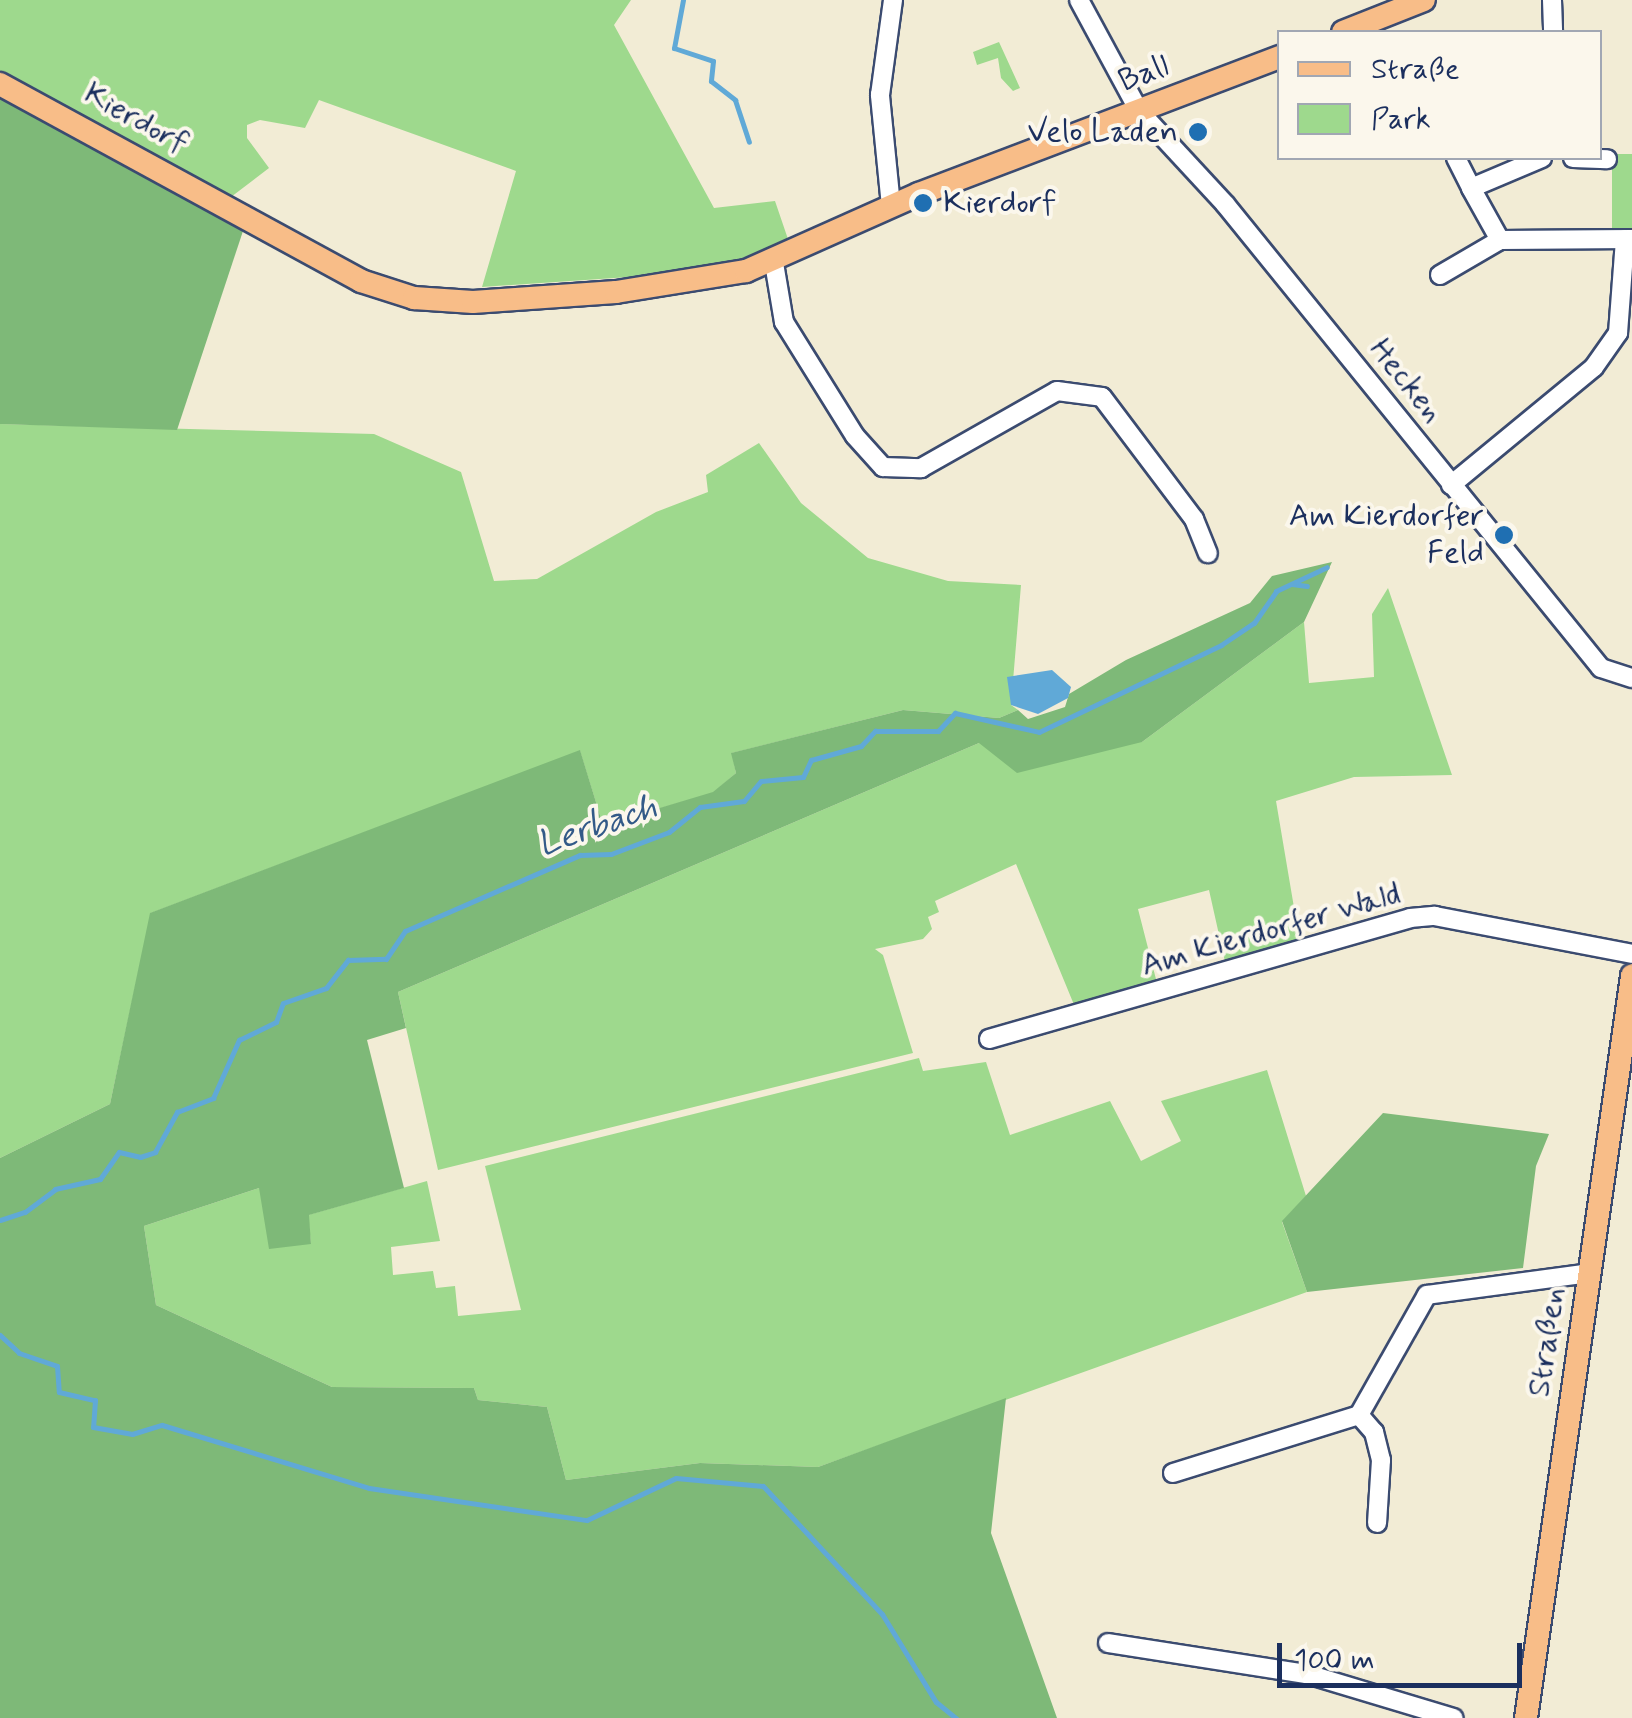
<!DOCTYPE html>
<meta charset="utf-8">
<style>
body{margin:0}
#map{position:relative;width:1632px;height:1718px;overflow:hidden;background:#f2ecd5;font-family:Mynerve,sans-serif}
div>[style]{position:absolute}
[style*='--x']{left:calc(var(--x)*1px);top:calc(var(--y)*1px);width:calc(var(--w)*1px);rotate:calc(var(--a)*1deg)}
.green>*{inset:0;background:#9ed98d;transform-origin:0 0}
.forest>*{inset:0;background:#7eb978}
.water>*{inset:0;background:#60a9d7}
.stream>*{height:5px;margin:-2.5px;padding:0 2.5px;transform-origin:2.5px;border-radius:2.5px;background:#60a9d7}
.roads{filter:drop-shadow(2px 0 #3b4b70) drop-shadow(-2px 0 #3b4b70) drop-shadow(0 2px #3b4b70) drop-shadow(0 -2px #3b4b70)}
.minor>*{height:18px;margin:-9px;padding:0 9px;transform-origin:9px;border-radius:9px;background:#fff}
.major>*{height:22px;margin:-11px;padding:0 11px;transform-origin:11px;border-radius:11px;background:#f8bd88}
.dots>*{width:28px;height:28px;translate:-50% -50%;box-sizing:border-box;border:5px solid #fbf7ec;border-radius:50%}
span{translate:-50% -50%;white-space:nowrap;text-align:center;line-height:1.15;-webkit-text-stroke:8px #fbf7ec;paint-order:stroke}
.street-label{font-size:32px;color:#1b2f5e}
.poi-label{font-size:32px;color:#1b2f5e}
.right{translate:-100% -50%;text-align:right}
.left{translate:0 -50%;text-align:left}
.water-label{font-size:35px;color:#335a88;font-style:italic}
.legend{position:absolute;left:1277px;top:30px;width:325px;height:130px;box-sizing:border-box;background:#fbf7ec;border:2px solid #a1a7b3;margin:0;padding:12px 18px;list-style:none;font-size:30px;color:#1b2f5e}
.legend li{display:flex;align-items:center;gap:20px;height:50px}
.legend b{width:50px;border:2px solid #a1a7b3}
.scale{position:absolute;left:1277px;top:1643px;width:245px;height:45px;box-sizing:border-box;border:5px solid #1b2f5e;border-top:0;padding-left:12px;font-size:30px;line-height:35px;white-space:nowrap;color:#1b2f5e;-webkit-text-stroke:8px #fbf7ec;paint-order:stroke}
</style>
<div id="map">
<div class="green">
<i style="clip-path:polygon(0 0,631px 0,614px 25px,714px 208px,775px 201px,790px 245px,688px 273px,482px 287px,516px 171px,319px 100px,305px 128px,260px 120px,247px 125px,247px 138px,269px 168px,231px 197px,0 71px)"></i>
<i style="clip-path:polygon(999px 42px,1020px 88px,1013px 91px,1001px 78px,998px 58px,977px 65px,973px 52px)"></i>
<i style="left:1612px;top:154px;width:20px;height:78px"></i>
<i style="clip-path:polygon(0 424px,374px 434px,461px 472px,494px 581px,537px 579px,656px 512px,708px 492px,706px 475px,759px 443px,801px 503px,868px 558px,948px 581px,1021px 585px,1011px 705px,1018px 710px,999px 718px,903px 710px,732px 753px,736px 773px,713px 793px,603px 825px,580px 751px,151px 913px,110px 1104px,0 1158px)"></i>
<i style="clip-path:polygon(1388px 588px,1452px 775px,1354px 777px,1276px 801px,1300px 943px,1226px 966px,1209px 890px,1138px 909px,1158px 987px,1077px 1012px,1016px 864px,935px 901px,939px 912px,928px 917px,932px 929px,923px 939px,875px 949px,883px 955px,913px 1053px,438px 1170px,398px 992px,979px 743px,1142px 742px,1304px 622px,1309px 683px,1374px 677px,1372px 614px)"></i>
<i style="clip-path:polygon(919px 1058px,923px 1071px,986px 1062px,1010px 1135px,1110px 1101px,1141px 1161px,1181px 1141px,1161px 1101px,1267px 1070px,1306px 1196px,1282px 1222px,1307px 1292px,818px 1467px,700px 1463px,566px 1480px,547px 1407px,478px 1400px,474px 1388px,332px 1387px,156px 1305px,144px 1226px,259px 1188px,311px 1244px,308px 1215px,427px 1181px,440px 1241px,391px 1247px,393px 1275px,433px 1271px,436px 1288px,455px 1286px,458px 1316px,521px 1310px,485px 1166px)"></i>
</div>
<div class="forest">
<i style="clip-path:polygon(0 96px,243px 231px,177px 430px,0 424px)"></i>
<i style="clip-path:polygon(1332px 562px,1304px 622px,1142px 742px,1017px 773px,979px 743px,398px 992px,406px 1028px,367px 1040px,404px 1188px,309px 1215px,311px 1244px,269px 1249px,259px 1188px,144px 1226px,156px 1305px,332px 1387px,474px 1388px,478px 1400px,547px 1407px,566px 1480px,700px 1463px,818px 1467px,1006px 1398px,991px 1533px,1057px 1718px,0 1718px,0 1158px,110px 1104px,150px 913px,580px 750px,603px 825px,713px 792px,736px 773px,731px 753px,903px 710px,999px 718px,1018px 710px,1028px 719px,1065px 707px,1069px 694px,1126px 660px,1250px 603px,1272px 576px)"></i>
<i style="clip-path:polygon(1383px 1113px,1549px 1134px,1536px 1166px,1523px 1268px,1307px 1292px,1282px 1221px)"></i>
</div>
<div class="water">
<i style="clip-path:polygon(1052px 670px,1071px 687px,1068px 698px,1038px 714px,1011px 705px,1007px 677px)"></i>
</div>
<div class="stream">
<i style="--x:683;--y:0;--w:49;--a:100.6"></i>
<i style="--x:674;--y:48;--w:41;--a:18.4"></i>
<i style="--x:713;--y:61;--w:20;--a:96"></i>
<i style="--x:711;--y:81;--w:31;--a:38"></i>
<i style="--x:735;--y:100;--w:44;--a:71.6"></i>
<i style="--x:1292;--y:584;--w:15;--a:8"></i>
<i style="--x:0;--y:1220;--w:26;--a:-18"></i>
<i style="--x:25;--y:1212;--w:38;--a:-37"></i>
<i style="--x:55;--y:1189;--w:46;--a:-12.5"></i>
<i style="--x:100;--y:1179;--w:33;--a:-55"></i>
<i style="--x:119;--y:1152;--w:22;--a:13"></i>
<i style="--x:140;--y:1157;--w:16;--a:-18"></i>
<i style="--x:155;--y:1152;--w:46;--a:-61.2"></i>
<i style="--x:177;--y:1112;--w:39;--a:-21"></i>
<i style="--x:213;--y:1098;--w:64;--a:-65.9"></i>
<i style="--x:239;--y:1040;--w:41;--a:-25.9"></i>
<i style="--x:276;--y:1022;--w:20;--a:-70"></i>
<i style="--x:283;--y:1003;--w:46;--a:-19.2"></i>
<i style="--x:326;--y:988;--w:36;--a:-52"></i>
<i style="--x:348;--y:960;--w:38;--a:-2"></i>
<i style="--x:386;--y:959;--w:34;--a:-56"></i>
<i style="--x:405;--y:931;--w:191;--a:-23.5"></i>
<i style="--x:580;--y:855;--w:31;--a:-2"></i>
<i style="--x:611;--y:854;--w:62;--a:-20.8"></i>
<i style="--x:669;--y:832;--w:40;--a:-39"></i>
<i style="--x:700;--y:807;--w:44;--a:-7.8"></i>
<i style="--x:744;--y:801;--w:26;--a:-50"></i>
<i style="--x:761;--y:781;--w:42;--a:-5.4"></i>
<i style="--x:803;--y:777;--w:19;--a:-65"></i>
<i style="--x:811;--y:760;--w:52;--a:-15.6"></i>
<i style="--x:861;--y:746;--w:21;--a:-47"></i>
<i style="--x:875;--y:731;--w:63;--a:0"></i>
<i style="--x:938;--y:731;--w:25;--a:-47"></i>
<i style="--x:955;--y:713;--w:86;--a:12.7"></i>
<i style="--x:1039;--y:732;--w:202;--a:-25.5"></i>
<i style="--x:1221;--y:645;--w:40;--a:-34"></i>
<i style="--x:1254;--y:623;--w:39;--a:-55"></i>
<i style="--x:1276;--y:591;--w:56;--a:-25.2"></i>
<i style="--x:0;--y:1335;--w:26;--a:43"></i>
<i style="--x:19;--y:1353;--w:40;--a:18.9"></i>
<i style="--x:57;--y:1366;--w:26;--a:86"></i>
<i style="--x:59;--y:1392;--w:37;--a:13"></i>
<i style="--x:95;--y:1400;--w:27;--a:94"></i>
<i style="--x:93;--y:1427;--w:40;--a:10"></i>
<i style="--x:132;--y:1434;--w:31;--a:-17"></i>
<i style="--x:162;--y:1425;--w:216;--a:16.9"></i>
<i style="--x:369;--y:1488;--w:220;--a:8.4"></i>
<i style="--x:587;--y:1520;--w:98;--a:-25.3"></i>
<i style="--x:676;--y:1478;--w:87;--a:5.3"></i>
<i style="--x:763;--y:1486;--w:175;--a:47.1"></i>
<i style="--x:882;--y:1614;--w:103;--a:58.5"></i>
<i style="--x:936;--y:1702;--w:26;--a:39"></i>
</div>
<div class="roads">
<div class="minor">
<i style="--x:1079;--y:0;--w:126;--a:61.6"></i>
<i style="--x:1139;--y:111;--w:127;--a:47.2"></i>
<i style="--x:1225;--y:204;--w:597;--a:50.98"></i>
<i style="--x:1601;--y:668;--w:33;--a:18"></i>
<i style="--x:1552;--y:0;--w:32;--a:88"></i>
<i style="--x:1456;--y:158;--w:34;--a:63"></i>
<i style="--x:1542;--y:158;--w:77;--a:157.1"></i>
<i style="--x:1471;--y:188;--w:60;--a:60.9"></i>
<i style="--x:1500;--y:240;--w:132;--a:-0.4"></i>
<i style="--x:1573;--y:158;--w:34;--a:2"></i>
<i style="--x:891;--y:206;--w:112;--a:-95.7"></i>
<i style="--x:880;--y:95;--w:96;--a:-82.2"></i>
<i style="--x:774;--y:263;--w:60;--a:80.4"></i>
<i style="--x:784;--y:322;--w:134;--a:58.1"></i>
<i style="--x:855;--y:436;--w:42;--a:47.9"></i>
<i style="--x:883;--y:467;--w:38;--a:2"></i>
<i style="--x:921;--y:468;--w:156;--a:-29.5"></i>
<i style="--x:1057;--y:391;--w:45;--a:7.6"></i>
<i style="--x:1102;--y:397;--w:153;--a:53"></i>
<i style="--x:1194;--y:519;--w:37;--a:68"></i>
<i style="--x:1440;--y:275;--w:69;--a:-30.3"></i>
<i style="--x:1451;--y:485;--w:185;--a:-39.5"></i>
<i style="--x:1594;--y:367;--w:42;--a:-54.8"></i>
<i style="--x:1618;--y:333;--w:94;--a:-85.7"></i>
<i style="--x:989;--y:1039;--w:438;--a:-16"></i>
<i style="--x:1410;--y:918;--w:25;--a:-5"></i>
<i style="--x:1435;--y:916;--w:201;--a:10.9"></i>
<i style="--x:1359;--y:1415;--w:23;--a:49"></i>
<i style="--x:1374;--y:1432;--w:29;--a:76"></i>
<i style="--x:1381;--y:1460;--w:63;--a:93.6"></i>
<i style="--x:1173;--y:1473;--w:195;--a:-17.3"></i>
<i style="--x:1359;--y:1415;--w:138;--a:-60.5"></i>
<i style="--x:1427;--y:1295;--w:164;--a:-7.7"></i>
<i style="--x:1108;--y:1643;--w:201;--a:8.9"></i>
<i style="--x:1307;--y:1674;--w:153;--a:16.7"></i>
</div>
<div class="major">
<i style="--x:1343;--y:32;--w:87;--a:-21.6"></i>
<i style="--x:0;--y:84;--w:411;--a:28.6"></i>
<i style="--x:361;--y:281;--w:56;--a:17.8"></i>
<i style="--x:414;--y:298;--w:59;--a:3.9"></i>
<i style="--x:473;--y:302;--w:143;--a:-4"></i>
<i style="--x:616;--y:292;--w:132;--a:-9.2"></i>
<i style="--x:746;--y:271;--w:189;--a:-24"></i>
<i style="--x:919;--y:194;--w:386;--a:-20.8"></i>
<i style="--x:1526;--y:1718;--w:750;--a:-81.87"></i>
</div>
</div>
<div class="dots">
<i style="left:1198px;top:132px;background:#1f6fb2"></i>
<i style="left:923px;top:203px;background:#1f6fb2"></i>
<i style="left:1504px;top:535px;background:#1f6fb2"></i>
</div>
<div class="street-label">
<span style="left:1144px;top:74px;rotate:-21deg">Ball</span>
<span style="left:136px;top:119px;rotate:29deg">Kierdorf</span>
<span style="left:1406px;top:381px;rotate:51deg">Hecken</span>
<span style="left:1271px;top:930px;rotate:-16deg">Am Kierdorfer Wald</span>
<span style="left:1547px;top:1342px;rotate:-82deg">Straßen</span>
</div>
<div class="poi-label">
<span class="right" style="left:1178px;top:132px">Velo Laden</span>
<span class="left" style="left:943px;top:203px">Kierdorf</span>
<span class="right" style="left:1484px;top:535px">Am Kierdorfer<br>Feld</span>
</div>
<div class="water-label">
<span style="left:597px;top:826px;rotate:-19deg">Lerbach</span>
</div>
<ul class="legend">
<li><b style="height:12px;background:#f8bd88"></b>Straße</li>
<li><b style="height:28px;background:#9ed98d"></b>Park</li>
</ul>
<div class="scale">100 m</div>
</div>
